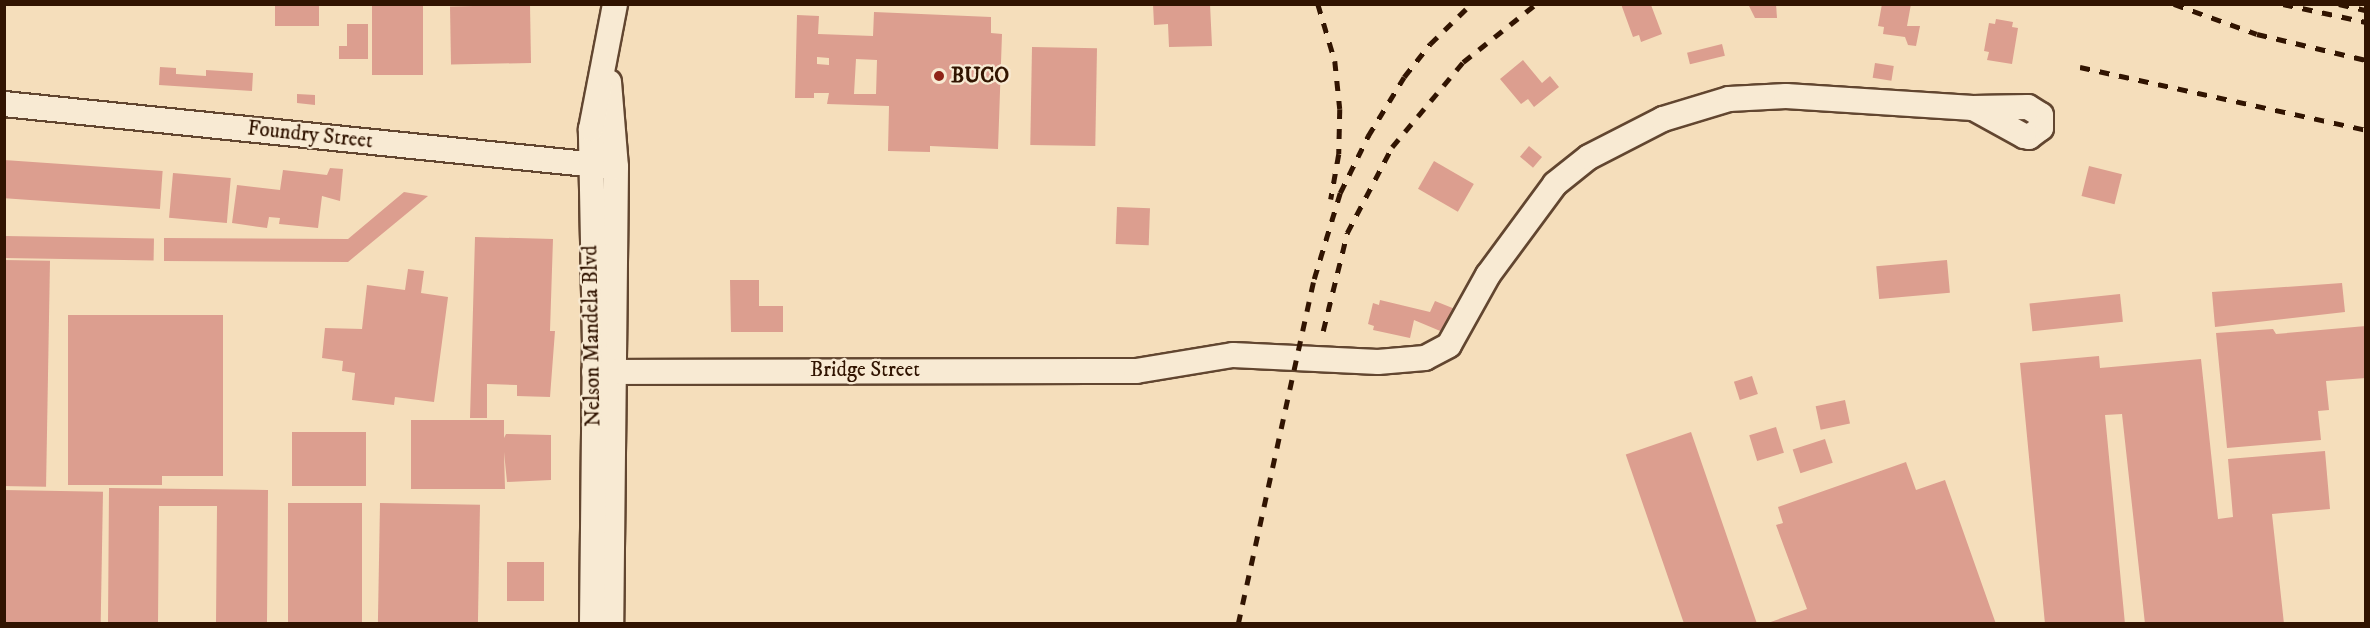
<!DOCTYPE html>
<style>
body{margin:0}
#map{position:relative;width:2370px;height:628px;overflow:hidden;background:#f5debb;font-family:"IM FELL DW Pica",serif}
div>[style]{position:absolute}
[style*='--x']{left:calc(var(--x)*1px);top:calc(var(--y)*1px);width:calc(var(--w)*1px);rotate:calc(var(--a)*1deg)}
.building>*{inset:0;background:#dc9e8f;transform-origin:0 0}
.roads{filter:drop-shadow(2px 0 #624630) drop-shadow(-2px 0 #624630) drop-shadow(0 2px #624630) drop-shadow(0 -2px #624630)}
.minor>*{height:24px;margin:-12px;padding:0 12px;transform-origin:12px;border-radius:12px;background:#f8ead3}
.rail>*{height:4.5px;margin-top:-2.25px;transform-origin:0;background:repeating-linear-gradient(90deg,#311401 0 10px,transparent 0 20px)}
.dots>*{width:16px;height:16px;translate:-50% -50%;box-sizing:border-box;border:3px solid #f8ead3;border-radius:50%}
span{translate:-50% -50%;white-space:nowrap;text-align:center;line-height:1.15;-webkit-text-stroke:4.5px #f8ead3;paint-order:stroke}
.poi-label{font-size:21px;color:#311401;font-weight:700}
.left{translate:0 -50%;text-align:left}
.street-label{font-size:21px;color:#311401}
.frame{position:absolute;inset:0;border:6px solid #311401;pointer-events:none}
</style>
<div id="map">
<div class="building">
<i style="left:275px;top:4px;width:44px;height:22px"></i>
<i style="left:372px;top:4px;width:51px;height:71px"></i>
<i style="clip-path:polygon(1153px 4px,1210px 4px,1212px 46px,1169px 47px,1168px 24px,1154px 25px)"></i>
<i style="clip-path:polygon(1621px 4px,1651px 5px,1662px 34px,1641px 42px,1639px 35px,1633px 37px)"></i>
<i style="clip-path:polygon(1748px 4px,1776px 4px,1777px 18px,1755px 18px)"></i>
<i style="clip-path:polygon(1882px 4px,1911px 4px,1907px 26px,1920px 26px,1916px 46px,1908px 45px,1905px 37px,1883px 34px,1884px 27px,1878px 26px)"></i>
<i style="left:530px;top:5px;width:58px;height:80px;rotate:89deg"></i>
<i style="clip-path:polygon(evenodd,874px 12px,991px 17px,991px 33px,1002px 34px,998px 149px,930px 146px,930px 152px,888px 151px,889px 106px,827px 104px,829px 93px,814px 93px,814px 98px,795px 98px,797px 15px,819px 16px,818px 34px,873px 36px,874px 12px,817px 57px,829px 58px,829px 65px,817px 64px,817px 57px,874px 12px,856px 59px,877px 60px,876px 94px,854px 94px,856px 59px)"></i>
<i style="clip-path:polygon(1996px 19px,2013px 22px,2012px 27px,2018px 28px,2012px 64px,1987px 60px,1989px 52px,1984px 51px,1989px 23px,1995px 24px)"></i>
<i style="clip-path:polygon(347px 24px,368px 24px,368px 59px,339px 59px,339px 46px,347px 46px)"></i>
<i style="left:1722px;top:44px;width:12px;height:36px;rotate:76deg"></i>
<i style="left:1032px;top:47px;width:65px;height:98px;rotate:1deg"></i>
<i style="clip-path:polygon(1523px 60px,1542px 83px,1550px 76px,1559px 87px,1534px 107px,1528px 99px,1521px 104px,1500px 79px)"></i>
<i style="left:1875px;top:63px;width:19px;height:15px;rotate:9deg"></i>
<i style="clip-path:polygon(160px 67px,176px 68px,176px 74px,206px 76px,206px 70px,253px 73px,252px 91px,159px 85px)"></i>
<i style="clip-path:polygon(297px 94px,315px 95px,315px 105px,297px 103px)"></i>
<i style="left:1529px;top:146px;width:17px;height:14px;rotate:40deg"></i>
<i style="left:4px;top:160px;width:159px;height:38px;rotate:4deg"></i>
<i style="left:1434px;top:161px;width:46px;height:32px;rotate:30deg"></i>
<i style="left:2089px;top:166px;width:34px;height:31px;rotate:14deg"></i>
<i style="clip-path:polygon(330px 168px,343px 169px,340px 201px,322px 196px,318px 228px,279px 224px,280px 218px,269px 217px,267px 228px,232px 223px,237px 185px,280px 190px,283px 170px,327px 175px)"></i>
<i style="left:173px;top:173px;width:58px;height:45px;rotate:5deg"></i>
<i style="clip-path:polygon(404px 192px,428px 196px,348px 262px,164px 261px,164px 238px,348px 239px)"></i>
<i style="left:1117px;top:207px;width:33px;height:37px;rotate:2deg"></i>
<i style="left:5px;top:236px;width:149px;height:22px;rotate:1deg"></i>
<i style="clip-path:polygon(475px 237px,553px 239px,550px 331px,555px 331px,550px 397px,517px 396px,517px 385px,487px 384px,487px 418px,470px 418px)"></i>
<i style="left:4px;top:260px;width:46px;height:226px;rotate:1deg"></i>
<i style="left:1947px;top:260px;width:33px;height:71px;rotate:85deg"></i>
<i style="clip-path:polygon(408px 269px,424px 271px,421px 293px,448px 297px,434px 402px,395px 397px,394px 405px,352px 400px,355px 373px,342px 371px,343px 361px,322px 358px,325px 328px,362px 329px,367px 285px,405px 290px)"></i>
<i style="clip-path:polygon(730px 280px,759px 280px,759px 306px,783px 306px,783px 332px,731px 332px)"></i>
<i style="clip-path:polygon(2342px 283px,2345px 312px,2215px 327px,2212px 292px)"></i>
<i style="left:2120px;top:294px;width:28px;height:91px;rotate:84deg"></i>
<i style="clip-path:polygon(1380px 300px,1430px 312px,1435px 301px,1455px 309px,1445px 333px,1414px 320px,1410px 338px,1373px 330px,1374px 326px,1368px 324px,1373px 303px,1379px 305px)"></i>
<i style="clip-path:polygon(68px 315px,223px 315px,223px 476px,162px 476px,162px 485px,68px 485px)"></i>
<i style="clip-path:polygon(2366px 326px,2366px 378px,2326px 381px,2329px 410px,2318px 411px,2321px 440px,2227px 448px,2216px 333px,2273px 329px,2276px 334px)"></i>
<i style="clip-path:polygon(2099px 356px,2100px 368px,2201px 359px,2218px 519px,2233px 517px,2228px 459px,2325px 451px,2330px 509px,2272px 514px,2284px 624px,2145px 624px,2122px 414px,2105px 415px,2125px 624px,2045px 624px,2020px 363px)"></i>
<i style="left:1752px;top:376px;width:19px;height:19px;rotate:72deg"></i>
<i style="left:1845px;top:400px;width:24px;height:30px;rotate:78deg"></i>
<i style="clip-path:polygon(411px 420px,504px 420px,504px 438px,506px 434px,551px 435px,551px 480px,507px 482px,504px 452px,505px 489px,411px 489px)"></i>
<i style="left:1776px;top:427px;width:27px;height:28px;rotate:73deg"></i>
<i style="left:292px;top:432px;width:74px;height:54px"></i>
<i style="left:1691px;top:432px;width:203px;height:69px;rotate:71deg"></i>
<i style="left:1825px;top:439px;width:25px;height:34px;rotate:72deg"></i>
<i style="clip-path:polygon(1906px 462px,1916px 490px,1945px 480px,1996px 624px,1765px 624px,1807px 609px,1776px 525px,1783px 523px,1778px 507px)"></i>
<i style="clip-path:polygon(109px 488px,268px 490px,267px 624px,216px 624px,217px 506px,159px 506px,158px 624px,108px 624px)"></i>
<i style="left:4px;top:490px;width:99px;height:134px;rotate:1deg"></i>
<i style="left:288px;top:503px;width:74px;height:121px"></i>
<i style="left:380px;top:503px;width:100px;height:121px;rotate:1deg"></i>
<i style="left:507px;top:562px;width:37px;height:39px"></i>
</div>
<div class="roads">
<div class="minor">
<i style="--x:609;--y:82;--w:85;--a:85.3"></i>
<i style="--x:616;--y:167;--w:457;--a:90.6"></i>
<i style="--x:4;--y:104;--w:615;--a:5.88"></i>
<i style="--x:594;--y:372;--w:542;--a:-0.11"></i>
<i style="--x:1136;--y:371;--w:98;--a:-9.4"></i>
<i style="--x:1233;--y:355;--w:145;--a:2.8"></i>
<i style="--x:1378;--y:362;--w:47;--a:-4.9"></i>
<i style="--x:1425;--y:358;--w:27;--a:-28"></i>
<i style="--x:1449;--y:345;--w:80;--a:-60.9"></i>
<i style="--x:1488;--y:275;--w:113;--a:-53.6"></i>
<i style="--x:1555;--y:184;--w:43;--a:-38.5"></i>
<i style="--x:1589;--y:157;--w:83;--a:-27.2"></i>
<i style="--x:1663;--y:119;--w:69;--a:-16.9"></i>
<i style="--x:1729;--y:99;--w:57;--a:-3"></i>
<i style="--x:1786;--y:96;--w:187;--a:3.7"></i>
<i style="--x:1973;--y:108;--w:55;--a:-1"></i>
<i style="--x:2028;--y:107;--w:15;--a:32"></i>
<i style="--x:2041;--y:115;--w:13;--a:90"></i>
<i style="--x:2041;--y:128;--w:15;--a:143"></i>
<i style="--x:2029;--y:137;--w:5;--a:-169"></i>
<i style="--x:2024;--y:136;--w:58;--a:-151.2"></i>
<i style="--x:592;--y:624;--w:278;--a:-89.4"></i>
<i style="--x:595;--y:346;--w:217;--a:-91.1"></i>
<i style="--x:591;--y:129;--w:127;--a:-79.1"></i>
</div>
</div>
<div class="rail">
<i style="--x:1318;--y:4;--w:59;--a:73.4"></i>
<i style="--x:1335;--y:61;--w:48;--a:84.1"></i>
<i style="--x:1340;--y:109;--w:45;--a:91.3"></i>
<i style="--x:1339;--y:154;--w:46;--a:100.1"></i>
<i style="--x:2174;--y:4;--w:88;--a:19.9"></i>
<i style="--x:2257;--y:34;--w:112;--a:13.4"></i>
<i style="--x:2283;--y:4;--w:85;--a:12.2"></i>
<i style="--x:2339;--y:4;--w:28;--a:13"></i>
<i style="--x:2080;--y:67;--w:293;--a:12.4"></i>
<i style="--x:1323;--y:331;--w:101;--a:-76.2"></i>
<i style="--x:1347;--y:233;--w:97;--a:-62.4"></i>
<i style="--x:1392;--y:147;--w:111;--a:-50.1"></i>
<i style="--x:1463;--y:62;--w:93;--a:-38.5"></i>
<i style="--x:1238;--y:624;--w:353;--a:-77.6"></i>
<i style="--x:1314;--y:279;--w:90;--a:-73.2"></i>
<i style="--x:1340;--y:193;--w:64;--a:-63.8"></i>
<i style="--x:1368;--y:136;--w:69;--a:-58.6"></i>
<i style="--x:1404;--y:77;--w:42;--a:-51.8"></i>
<i style="--x:1430;--y:44;--w:57;--a:-44.3"></i>
</div>
<div class="dots">
<i style="left:939px;top:76px;background:#8f2418"></i>
</div>
<div class="poi-label">
<span class="left" style="left:951px;top:76px">BUCO</span>
</div>
<div class="street-label">
<span style="left:310px;top:135px;rotate:6deg">Foundry Street</span>
<span style="left:592px;top:336px;rotate:-91deg">Nelson Mandela Blvd</span>
<span style="left:865px;top:370px">Bridge Street</span>
</div>
<div class="frame"></div>
</div>
